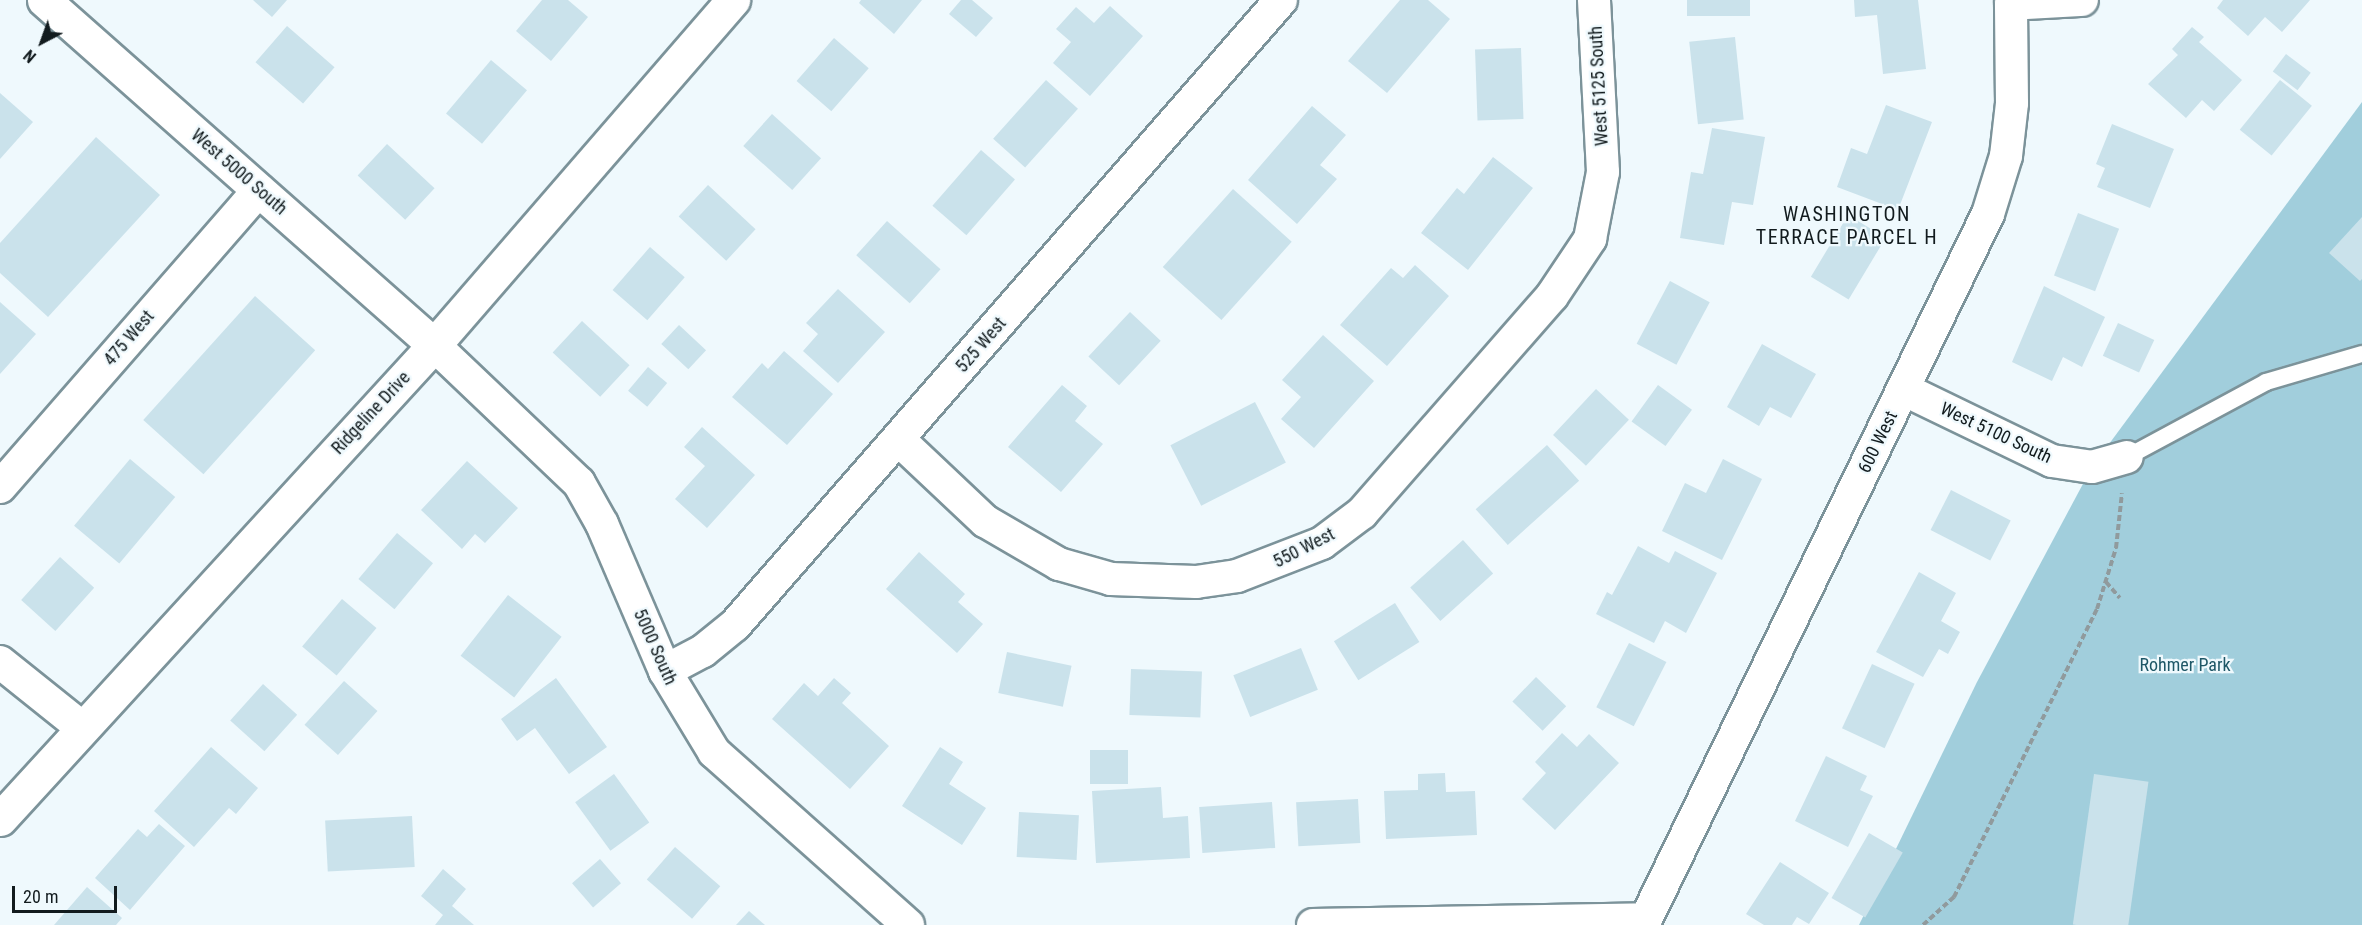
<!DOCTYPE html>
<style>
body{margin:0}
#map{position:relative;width:2362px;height:925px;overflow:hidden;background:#eff9fd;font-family:"Roboto Condensed",sans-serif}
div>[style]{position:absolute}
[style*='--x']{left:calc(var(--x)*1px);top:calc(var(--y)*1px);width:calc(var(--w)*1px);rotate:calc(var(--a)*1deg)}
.green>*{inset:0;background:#a1cedc}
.building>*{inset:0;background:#cae2eb;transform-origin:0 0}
.path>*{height:4px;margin-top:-2px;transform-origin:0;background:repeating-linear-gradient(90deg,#909a9d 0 6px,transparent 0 9px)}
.roads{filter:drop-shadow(2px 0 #7c939a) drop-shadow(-2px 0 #7c939a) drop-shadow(0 2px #7c939a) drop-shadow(0 -2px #7c939a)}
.service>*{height:16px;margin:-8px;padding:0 8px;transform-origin:8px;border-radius:8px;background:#fff}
.minor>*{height:32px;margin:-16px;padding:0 16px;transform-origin:16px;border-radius:16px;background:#fff}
.tertiary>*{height:33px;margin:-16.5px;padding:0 16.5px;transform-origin:16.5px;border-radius:16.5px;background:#fff}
span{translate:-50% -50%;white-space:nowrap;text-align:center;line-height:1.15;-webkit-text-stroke:4.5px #eff9fd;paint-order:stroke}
.street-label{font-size:18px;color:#121b1e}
.park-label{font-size:18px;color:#1e5767}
.neighbourhood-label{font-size:20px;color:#121b1e;letter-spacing:1.5px}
.north{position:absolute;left:12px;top:12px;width:60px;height:60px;-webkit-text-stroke:4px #eff9fd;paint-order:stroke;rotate:221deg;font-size:16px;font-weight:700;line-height:24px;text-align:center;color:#121b1e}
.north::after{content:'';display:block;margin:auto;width:21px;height:27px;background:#121b1e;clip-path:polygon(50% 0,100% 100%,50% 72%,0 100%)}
.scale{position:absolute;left:12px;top:886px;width:105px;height:27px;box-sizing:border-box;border:3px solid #121b1e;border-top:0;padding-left:8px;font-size:18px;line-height:21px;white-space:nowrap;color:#121b1e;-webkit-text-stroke:4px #eff9fd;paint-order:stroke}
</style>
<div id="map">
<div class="green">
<i style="clip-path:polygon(2362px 102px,2362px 925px,1859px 925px,1977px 682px,2092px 467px)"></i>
</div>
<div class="building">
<i style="clip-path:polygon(253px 0,287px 0,272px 17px)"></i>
<i style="clip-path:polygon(542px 0,568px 0,588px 17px,551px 61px,516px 31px)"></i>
<i style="clip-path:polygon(861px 0,922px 0,894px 34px,859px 3px)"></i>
<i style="clip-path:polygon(961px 0,972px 0,993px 18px,976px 37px,949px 14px)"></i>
<i style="clip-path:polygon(1400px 0,1428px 0,1450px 19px,1387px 93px,1348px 61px)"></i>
<i style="left:1687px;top:0;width:63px;height:16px"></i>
<i style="clip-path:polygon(1854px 0,1918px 0,1926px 69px,1883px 74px,1877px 15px,1855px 17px)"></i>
<i style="clip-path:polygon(2223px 0,2310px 0,2282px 32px,2265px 17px,2248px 36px,2217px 8px)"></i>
<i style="clip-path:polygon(1110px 6px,1143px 36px,1090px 96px,1053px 63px,1071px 42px,1056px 29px,1076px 7px,1094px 23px)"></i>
<i style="left:287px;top:26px;width:63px;height:48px;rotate:41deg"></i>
<i style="clip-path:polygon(2192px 27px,2204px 37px,2199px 42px,2242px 80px,2214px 111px,2202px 100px,2186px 118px,2148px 84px,2178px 55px,2172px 49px)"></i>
<i style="left:1735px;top:37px;width:83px;height:46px;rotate:84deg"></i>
<i style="left:834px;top:38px;width:46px;height:57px;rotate:41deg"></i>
<i style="left:1521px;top:48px;width:71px;height:46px;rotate:88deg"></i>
<i style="left:2286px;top:54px;width:31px;height:22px;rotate:37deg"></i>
<i style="left:491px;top:60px;width:47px;height:70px;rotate:40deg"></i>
<i style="left:1046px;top:80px;width:43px;height:79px;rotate:42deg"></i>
<i style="left:2280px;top:80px;width:41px;height:64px;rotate:39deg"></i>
<i style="clip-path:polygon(0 93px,33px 122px,0 159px)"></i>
<i style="clip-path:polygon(1886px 105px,1932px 122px,1898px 210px,1837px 187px,1851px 148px,1867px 154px)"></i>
<i style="clip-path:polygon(1312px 106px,1346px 135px,1320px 165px,1337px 179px,1297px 224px,1248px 180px)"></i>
<i style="left:772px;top:114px;width:66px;height:43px;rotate:42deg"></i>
<i style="clip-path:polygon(2112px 124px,2174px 149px,2150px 208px,2097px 187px,2105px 168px,2096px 164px)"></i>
<i style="clip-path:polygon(1712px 128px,1765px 137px,1753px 205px,1732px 202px,1724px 245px,1680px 238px,1691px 172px,1703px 174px)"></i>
<i style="clip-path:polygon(96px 137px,160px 195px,48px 317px,0 273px,0 243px)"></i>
<i style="left:387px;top:144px;width:65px;height:43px;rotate:43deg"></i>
<i style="left:981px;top:150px;width:45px;height:74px;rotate:41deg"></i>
<i style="clip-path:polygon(1493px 157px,1533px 188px,1468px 270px,1421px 233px,1457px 188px,1464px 194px)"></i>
<i style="left:708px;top:185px;width:65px;height:43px;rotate:43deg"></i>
<i style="left:1233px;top:189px;width:79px;height:105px;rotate:42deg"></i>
<i style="left:2078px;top:213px;width:44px;height:67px;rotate:21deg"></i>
<i style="left:1848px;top:215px;width:44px;height:72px;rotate:31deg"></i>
<i style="clip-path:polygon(2362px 217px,2362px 279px,2360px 281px,2329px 253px)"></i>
<i style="left:887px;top:221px;width:72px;height:46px;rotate:42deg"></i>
<i style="left:650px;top:247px;width:46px;height:57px;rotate:41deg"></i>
<i style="clip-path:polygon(1415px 265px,1449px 296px,1387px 366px,1340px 325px,1391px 268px,1403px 278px)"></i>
<i style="left:1670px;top:281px;width:45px;height:71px;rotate:28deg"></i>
<i style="clip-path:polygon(2044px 286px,2105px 317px,2082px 367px,2063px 357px,2052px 381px,2012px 362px)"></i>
<i style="clip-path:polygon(838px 289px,885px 332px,838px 383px,803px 351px,818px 334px,806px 323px)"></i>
<i style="left:255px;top:296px;width:81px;height:167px;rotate:42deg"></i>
<i style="clip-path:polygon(0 302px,36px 334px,0 374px)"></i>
<i style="left:1130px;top:312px;width:42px;height:61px;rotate:43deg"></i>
<i style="left:582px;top:321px;width:65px;height:43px;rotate:43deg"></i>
<i style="left:2118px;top:323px;width:40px;height:36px;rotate:25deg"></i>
<i style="left:679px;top:325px;width:37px;height:26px;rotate:43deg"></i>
<i style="clip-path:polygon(1323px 335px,1374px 381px,1314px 448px,1281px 419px,1301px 397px,1282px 380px)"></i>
<i style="clip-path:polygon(1762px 344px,1816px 374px,1791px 418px,1770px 407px,1759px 426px,1727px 407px)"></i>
<i style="clip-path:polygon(784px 351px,833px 394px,787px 445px,732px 397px,762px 363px,768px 369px)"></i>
<i style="left:648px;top:367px;width:25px;height:31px;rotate:40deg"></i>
<i style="clip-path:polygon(1062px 385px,1087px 406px,1075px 421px,1103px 444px,1061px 492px,1008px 447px)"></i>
<i style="left:1658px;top:385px;width:42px;height:45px;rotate:36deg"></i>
<i style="left:1596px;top:389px;width:45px;height:63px;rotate:43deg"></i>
<i style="left:1255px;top:402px;width:68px;height:95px;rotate:63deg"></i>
<i style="clip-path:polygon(702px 427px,755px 475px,707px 528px,675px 499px,705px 466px,684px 447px)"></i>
<i style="left:1547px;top:445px;width:48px;height:96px;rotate:48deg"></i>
<i style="left:130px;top:459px;width:59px;height:87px;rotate:40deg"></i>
<i style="clip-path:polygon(1723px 459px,1762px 479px,1722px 560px,1662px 531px,1685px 483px,1706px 493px)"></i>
<i style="clip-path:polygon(467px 461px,518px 508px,485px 543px,475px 534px,462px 549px,421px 510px)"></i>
<i style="left:1951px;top:490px;width:67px;height:45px;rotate:27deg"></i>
<i style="left:397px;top:533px;width:47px;height:60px;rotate:40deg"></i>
<i style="left:1463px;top:540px;width:45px;height:71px;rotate:48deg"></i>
<i style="clip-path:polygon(1638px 546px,1669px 563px,1675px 551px,1717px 573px,1686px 633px,1665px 621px,1654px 643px,1596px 614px,1607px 592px,1612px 595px)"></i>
<i style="clip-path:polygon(919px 552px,965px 594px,958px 602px,983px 624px,957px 653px,886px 589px)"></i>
<i style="left:60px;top:557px;width:46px;height:58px;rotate:42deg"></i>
<i style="clip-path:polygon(1919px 572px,1956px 593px,1941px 621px,1960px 632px,1948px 654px,1939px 649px,1923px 677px,1876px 652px)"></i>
<i style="left:508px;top:595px;width:68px;height:77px;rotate:38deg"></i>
<i style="left:342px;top:599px;width:45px;height:62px;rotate:40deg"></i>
<i style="left:1395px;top:603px;width:46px;height:72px;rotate:58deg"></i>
<i style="left:1629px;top:643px;width:42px;height:72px;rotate:27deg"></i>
<i style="left:1301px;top:648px;width:45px;height:73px;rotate:68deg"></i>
<i style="left:1007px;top:652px;width:66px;height:42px;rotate:12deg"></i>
<i style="left:1872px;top:664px;width:47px;height:71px;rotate:25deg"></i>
<i style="left:1131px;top:669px;width:71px;height:46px;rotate:2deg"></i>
<i style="left:1536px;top:677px;width:42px;height:34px;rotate:44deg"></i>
<i style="clip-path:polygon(556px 678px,607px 747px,569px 774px,535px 728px,517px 741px,501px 719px)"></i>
<i style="clip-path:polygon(834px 678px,851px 693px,842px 703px,889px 746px,850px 789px,772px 719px,804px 683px,818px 696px)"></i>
<i style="left:344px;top:681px;width:45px;height:59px;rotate:42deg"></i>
<i style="left:263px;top:684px;width:46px;height:49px;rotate:42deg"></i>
<i style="clip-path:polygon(1562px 733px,1577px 747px,1589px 734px,1619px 763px,1555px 830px,1522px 799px,1546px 773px,1535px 762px)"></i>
<i style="clip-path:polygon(211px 747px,258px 788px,236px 814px,229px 808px,194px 847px,154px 811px)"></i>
<i style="clip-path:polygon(940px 747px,963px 762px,949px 784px,986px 808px,962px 845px,902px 806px)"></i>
<i style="left:1090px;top:750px;width:38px;height:34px"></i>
<i style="clip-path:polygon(1826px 756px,1867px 776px,1860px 790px,1873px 796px,1848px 847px,1795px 821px)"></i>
<i style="clip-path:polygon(1445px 773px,1446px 792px,1475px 791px,1477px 835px,1386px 839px,1384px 791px,1418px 790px,1418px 774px)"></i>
<i style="left:614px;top:774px;width:60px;height:48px;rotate:54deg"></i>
<i style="left:2094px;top:774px;width:55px;height:152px;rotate:8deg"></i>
<i style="clip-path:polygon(1161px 787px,1163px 818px,1188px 816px,1190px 858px,1096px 863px,1092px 791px)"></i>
<i style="left:1358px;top:799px;width:44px;height:62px;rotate:87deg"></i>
<i style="left:1272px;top:802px;width:46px;height:73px;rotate:86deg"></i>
<i style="left:1019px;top:812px;width:60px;height:45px;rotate:3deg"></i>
<i style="left:412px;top:816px;width:51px;height:87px;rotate:87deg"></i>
<i style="clip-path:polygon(159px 824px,185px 846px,130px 910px,95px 878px,138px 829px,147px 837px)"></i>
<i style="left:1869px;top:833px;width:39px;height:75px;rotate:30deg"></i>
<i style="left:675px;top:847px;width:60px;height:43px;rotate:41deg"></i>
<i style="left:600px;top:859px;width:32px;height:37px;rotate:49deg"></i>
<i style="clip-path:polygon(1780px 862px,1829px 893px,1809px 924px,1797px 917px,1792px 925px,1764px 925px,1746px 914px)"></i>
<i style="clip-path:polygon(443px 869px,466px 889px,452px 906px,474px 925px,435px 925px,443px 915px,421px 896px)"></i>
<i style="clip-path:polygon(87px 887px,122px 918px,116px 925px,54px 925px)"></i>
<i style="clip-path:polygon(749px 911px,765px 925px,736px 925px)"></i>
</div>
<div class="path">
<i style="--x:2106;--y:582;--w:21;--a:49"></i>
<i style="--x:1923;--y:925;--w:42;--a:-42.1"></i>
<i style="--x:1954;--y:897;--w:322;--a:-63.6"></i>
<i style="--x:2097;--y:609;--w:64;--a:-72.7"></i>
<i style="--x:2116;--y:548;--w:55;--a:-83.8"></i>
</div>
<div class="roads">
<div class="service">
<i style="--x:2127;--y:457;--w:158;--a:-28.3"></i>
<i style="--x:2266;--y:382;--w:100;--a:-16.3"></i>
</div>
<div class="minor">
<i style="--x:434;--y:345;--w:200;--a:43.6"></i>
<i style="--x:579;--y:483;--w:47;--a:60.7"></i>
<i style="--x:602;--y:524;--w:160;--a:66.8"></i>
<i style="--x:665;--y:671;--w:95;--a:58.8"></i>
<i style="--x:714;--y:752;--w:260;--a:41.7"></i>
<i style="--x:1903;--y:389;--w:165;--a:25.8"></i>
<i style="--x:2052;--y:461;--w:40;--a:8.5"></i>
<i style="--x:2092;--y:467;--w:36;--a:-16"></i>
<i style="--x:898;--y:439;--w:120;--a:43.3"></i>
<i style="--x:985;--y:521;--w:86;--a:30.2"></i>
<i style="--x:1059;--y:564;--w:54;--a:16.1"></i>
<i style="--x:1111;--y:579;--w:85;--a:2"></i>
<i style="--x:1196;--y:582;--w:41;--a:-8.3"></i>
<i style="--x:1237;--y:576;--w:91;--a:-21.2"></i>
<i style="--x:1322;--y:543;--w:50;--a:-36.9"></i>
<i style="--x:1362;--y:513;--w:288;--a:-48.8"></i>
<i style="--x:1552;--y:296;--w:69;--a:-56.3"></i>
<i style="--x:1590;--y:239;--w:68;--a:-79"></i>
<i style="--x:1603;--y:172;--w:172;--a:-93"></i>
<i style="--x:0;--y:487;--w:394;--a:-48.9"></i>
<i style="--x:0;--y:662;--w:104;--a:38.7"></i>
<i style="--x:665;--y:671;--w:43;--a:-27.8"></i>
<i style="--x:703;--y:651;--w:41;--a:-39.1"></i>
<i style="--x:735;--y:625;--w:830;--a:-48.86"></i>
<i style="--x:1313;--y:925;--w:333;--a:-1"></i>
<i style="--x:1643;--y:925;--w:790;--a:-64.12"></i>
<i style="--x:1988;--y:214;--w:61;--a:-72.8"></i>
<i style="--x:2006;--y:156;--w:53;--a:-83.5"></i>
<i style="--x:2012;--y:103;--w:99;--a:-90.6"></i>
<i style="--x:2011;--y:4;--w:71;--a:-3.2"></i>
</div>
<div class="tertiary">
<i style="--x:44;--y:0;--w:521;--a:41.5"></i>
<i style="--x:0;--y:819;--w:643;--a:-47.52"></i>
<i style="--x:434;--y:345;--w:457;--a:-49.1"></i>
</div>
</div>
<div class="street-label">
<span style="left:1599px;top:86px;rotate:-93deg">West 5125 South</span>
<span style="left:239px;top:172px;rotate:41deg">West 5000 South</span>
<span style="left:129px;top:338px;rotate:-49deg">475 West</span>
<span style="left:981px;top:345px;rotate:-49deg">525 West</span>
<span style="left:371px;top:413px;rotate:-47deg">Ridgeline Drive</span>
<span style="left:1996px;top:433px;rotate:25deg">West 5100 South</span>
<span style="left:1878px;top:442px;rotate:-64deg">600 West</span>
<span style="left:1304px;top:548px;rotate:-27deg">550 West</span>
<span style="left:655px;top:647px;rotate:66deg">5000 South</span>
</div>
<div class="park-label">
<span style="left:2185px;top:665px">Rohmer Park</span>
</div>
<div class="neighbourhood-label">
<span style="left:1847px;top:226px">WASHINGTON<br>TERRACE PARCEL H</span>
</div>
<div class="north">N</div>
<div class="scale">20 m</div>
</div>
